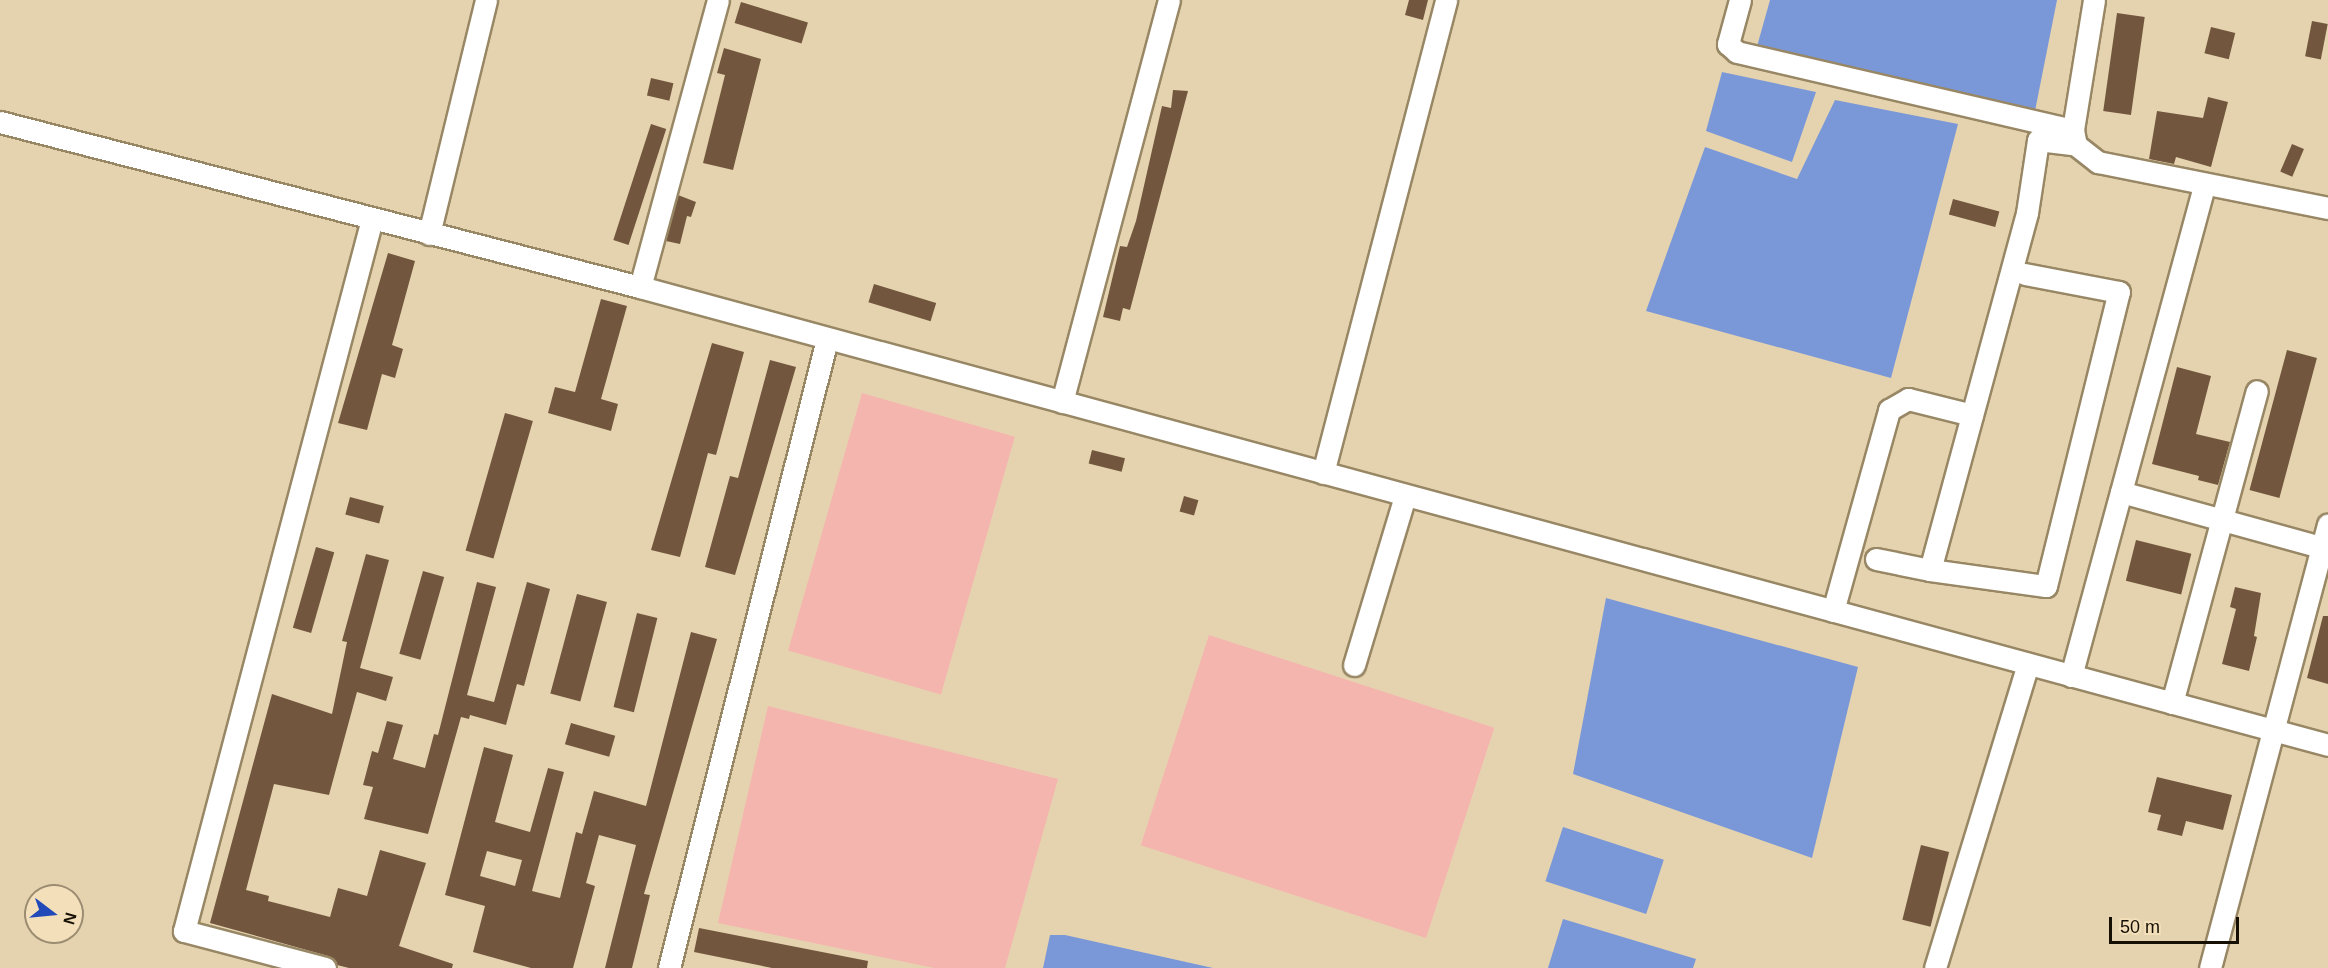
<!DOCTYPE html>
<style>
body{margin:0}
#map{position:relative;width:2328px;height:968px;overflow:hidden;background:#e5d3af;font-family:Arial,sans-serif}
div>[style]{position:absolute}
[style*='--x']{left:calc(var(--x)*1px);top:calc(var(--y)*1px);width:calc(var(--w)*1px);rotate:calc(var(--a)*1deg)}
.green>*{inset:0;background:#f5b5af;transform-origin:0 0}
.water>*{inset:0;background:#7a98d8;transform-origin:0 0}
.building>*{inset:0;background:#72573e;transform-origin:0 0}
.roads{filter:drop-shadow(2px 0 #988765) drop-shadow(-2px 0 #988765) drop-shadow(0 2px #988765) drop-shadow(0 -2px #988765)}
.street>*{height:21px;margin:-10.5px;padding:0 10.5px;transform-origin:10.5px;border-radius:10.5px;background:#fff}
span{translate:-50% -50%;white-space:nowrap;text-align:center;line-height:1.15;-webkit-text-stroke:6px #f3e0bb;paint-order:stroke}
.north{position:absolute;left:24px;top:884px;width:60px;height:60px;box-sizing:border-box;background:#f3e0bb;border:2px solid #9b8c72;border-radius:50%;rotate:106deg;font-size:16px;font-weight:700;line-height:24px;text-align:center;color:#160f04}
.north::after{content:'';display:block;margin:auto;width:21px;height:27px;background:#224bb9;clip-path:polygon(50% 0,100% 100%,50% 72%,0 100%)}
.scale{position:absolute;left:2109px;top:917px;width:130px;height:27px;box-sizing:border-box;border:3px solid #160f04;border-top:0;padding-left:8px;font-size:18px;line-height:21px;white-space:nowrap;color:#160f04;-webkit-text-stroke:4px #f3e0bb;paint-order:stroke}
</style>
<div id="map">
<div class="green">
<i style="left:862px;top:393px;width:159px;height:268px;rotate:16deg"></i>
<i style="left:1209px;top:635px;width:300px;height:221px;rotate:18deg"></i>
<i style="clip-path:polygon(768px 706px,1058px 779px,1005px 968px,934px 968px,718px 923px)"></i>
</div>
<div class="water">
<i style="clip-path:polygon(1770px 0,2057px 0,2034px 116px,1756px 50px)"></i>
<i style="clip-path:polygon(1722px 72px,1816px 92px,1792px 162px,1706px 131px)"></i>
<i style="clip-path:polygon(1835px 100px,1958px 124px,1891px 378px,1646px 311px,1705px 147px,1797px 179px)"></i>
<i style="clip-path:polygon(1606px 598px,1858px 667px,1812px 858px,1573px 774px)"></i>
<i style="left:1563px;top:827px;width:106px;height:57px;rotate:18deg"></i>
<i style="clip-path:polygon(1563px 919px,1696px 959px,1693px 968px,1548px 968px)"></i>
<i style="clip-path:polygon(1050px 935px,1065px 935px,1213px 968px,1043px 968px)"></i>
</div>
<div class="building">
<i style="clip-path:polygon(1409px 0,1428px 0,1423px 20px,1405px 15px)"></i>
<i style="left:741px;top:2px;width:70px;height:22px;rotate:17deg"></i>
<i style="left:2117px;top:13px;width:28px;height:99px;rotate:8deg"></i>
<i style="left:2312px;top:21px;width:16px;height:36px;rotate:11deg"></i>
<i style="left:2211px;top:27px;width:25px;height:27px;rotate:14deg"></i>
<i style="clip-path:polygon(724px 48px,761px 59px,733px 170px,703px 163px,725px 75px,717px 73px)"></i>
<i style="left:651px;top:78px;width:23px;height:18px;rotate:13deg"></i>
<i style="clip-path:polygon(1173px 90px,1188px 91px,1130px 310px,1123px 308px,1120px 321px,1103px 317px,1120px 246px,1127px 247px,1136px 221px,1162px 106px,1171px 108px)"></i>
<i style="clip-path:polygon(2208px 97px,2228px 102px,2211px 167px,2176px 157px,2174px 164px,2149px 159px,2157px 111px,2203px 118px)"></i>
<i style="left:651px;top:124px;width:16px;height:122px;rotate:18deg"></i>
<i style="left:2292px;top:144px;width:13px;height:30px;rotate:23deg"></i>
<i style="clip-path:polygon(678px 195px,696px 202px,691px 217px,687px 216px,680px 244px,666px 241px)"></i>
<i style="left:1953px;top:199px;width:48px;height:16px;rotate:15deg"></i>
<i style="clip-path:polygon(388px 253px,415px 261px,392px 345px,403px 349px,395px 378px,382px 374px,367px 430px,338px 423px)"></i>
<i style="left:874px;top:284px;width:65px;height:19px;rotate:17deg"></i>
<i style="clip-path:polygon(601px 299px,627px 306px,601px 399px,618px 404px,611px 431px,548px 413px,555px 387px,575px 392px)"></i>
<i style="clip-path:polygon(712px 343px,744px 352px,716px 455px,708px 453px,680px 557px,651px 550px)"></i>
<i style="left:2287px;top:350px;width:31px;height:145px;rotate:15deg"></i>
<i style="clip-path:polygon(770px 360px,796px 367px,735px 575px,705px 567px,730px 476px,738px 478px)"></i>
<i style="clip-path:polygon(2177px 367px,2211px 376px,2196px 434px,2230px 442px,2218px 485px,2198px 480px,2199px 476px,2152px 464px)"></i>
<i style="left:505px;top:413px;width:29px;height:143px;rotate:16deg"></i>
<i style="left:1092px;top:450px;width:34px;height:14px;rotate:14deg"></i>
<i style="left:1184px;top:496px;width:15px;height:16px;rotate:16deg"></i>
<i style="left:350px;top:497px;width:35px;height:18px;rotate:15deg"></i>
<i style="left:2136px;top:540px;width:57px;height:42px;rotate:14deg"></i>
<i style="left:316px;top:547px;width:19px;height:84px;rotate:16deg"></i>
<i style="clip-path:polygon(366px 554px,389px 560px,360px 668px,393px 677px,386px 701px,357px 692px,329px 795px,274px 784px,246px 890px,269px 896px,268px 901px,330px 917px,338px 888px,367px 896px,380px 850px,426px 863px,399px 946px,453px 964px,452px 968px,349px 968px,337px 965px,328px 956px,210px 923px,272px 694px,332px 714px,347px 642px,342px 641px)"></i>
<i style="left:423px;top:571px;width:22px;height:86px;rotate:16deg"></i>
<i style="clip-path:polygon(477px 582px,496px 587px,467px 695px,494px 702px,527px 582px,550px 589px,524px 686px,517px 684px,506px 725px,470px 715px,469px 719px,461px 717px,428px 834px,364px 819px,373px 787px,363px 785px,372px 751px,378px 753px,387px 721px,403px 725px,393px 759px,425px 768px,434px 734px,438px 735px)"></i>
<i style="clip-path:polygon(2235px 587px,2261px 593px,2254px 636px,2257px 637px,2249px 671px,2222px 664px,2236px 609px,2230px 607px)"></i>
<i style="left:577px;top:594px;width:31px;height:103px;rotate:15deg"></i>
<i style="left:637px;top:613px;width:21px;height:97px;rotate:14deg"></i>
<i style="clip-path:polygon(2323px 616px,2328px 616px,2328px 684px,2307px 678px)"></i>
<i style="clip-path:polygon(evenodd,691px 632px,717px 639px,644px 894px,650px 895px,632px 968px,605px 968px,636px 845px,599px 835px,586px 883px,595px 886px,573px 968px,531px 968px,473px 952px,485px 906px,445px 895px,484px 747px,513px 755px,495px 822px,530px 832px,548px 768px,564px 772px,532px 891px,560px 898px,576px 832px,582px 834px,594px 791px,646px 806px,691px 632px,487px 851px,522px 860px,515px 886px,480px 876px,487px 851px)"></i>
<i style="left:571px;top:723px;width:46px;height:22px;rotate:16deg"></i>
<i style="clip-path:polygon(2157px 777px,2232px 795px,2223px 830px,2186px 821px,2182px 836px,2157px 830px,2161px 815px,2148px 812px)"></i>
<i style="left:1921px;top:845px;width:29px;height:77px;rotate:14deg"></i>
<i style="clip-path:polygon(699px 928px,868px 961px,867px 968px,772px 968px,694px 952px)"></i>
</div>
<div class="roads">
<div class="street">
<i style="--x:1740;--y:0;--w:46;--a:105.3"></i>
<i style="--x:1728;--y:44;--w:12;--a:42"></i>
<i style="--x:1737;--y:52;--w:345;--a:13.1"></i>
<i style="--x:2094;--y:0;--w:132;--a:99.2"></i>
<i style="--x:2073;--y:130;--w:15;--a:79"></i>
<i style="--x:2076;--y:145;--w:28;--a:38"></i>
<i style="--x:2098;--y:162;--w:235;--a:11.3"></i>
<i style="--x:0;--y:122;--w:661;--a:14.46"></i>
<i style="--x:640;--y:287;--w:1749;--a:15.18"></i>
<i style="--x:429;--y:234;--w:241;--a:-76.3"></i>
<i style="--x:640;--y:287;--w:297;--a:-74.8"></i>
<i style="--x:1062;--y:402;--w:416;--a:-75.1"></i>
<i style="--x:1323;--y:473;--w:489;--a:-75.4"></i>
<i style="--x:2121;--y:492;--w:215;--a:15.4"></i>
<i style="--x:1876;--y:559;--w:55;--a:11.5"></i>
<i style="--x:1930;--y:570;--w:370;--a:-74.8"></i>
<i style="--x:2027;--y:213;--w:74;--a:-81.4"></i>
<i style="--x:2038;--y:140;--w:38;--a:7"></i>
<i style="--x:1930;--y:570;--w:117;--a:7.9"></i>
<i style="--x:2046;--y:586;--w:303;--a:-76.1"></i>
<i style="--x:2119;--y:292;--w:96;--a:-169.2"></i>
<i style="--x:1833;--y:611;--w:209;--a:-74.4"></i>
<i style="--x:1889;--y:410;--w:22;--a:-30"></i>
<i style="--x:1908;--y:399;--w:66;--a:14"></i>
<i style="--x:1354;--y:665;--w:177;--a:-73.2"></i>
<i style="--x:2071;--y:676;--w:508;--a:-74.81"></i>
<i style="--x:2172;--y:703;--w:323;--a:-74.8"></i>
<i style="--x:325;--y:968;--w:146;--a:-165.3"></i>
<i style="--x:184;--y:931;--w:736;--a:-75.21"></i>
<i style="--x:669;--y:968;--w:649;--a:-75.9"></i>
<i style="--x:1935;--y:968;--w:318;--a:-73"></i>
<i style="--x:2210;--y:968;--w:459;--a:-75.1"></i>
</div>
</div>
<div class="north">N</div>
<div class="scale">50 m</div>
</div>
